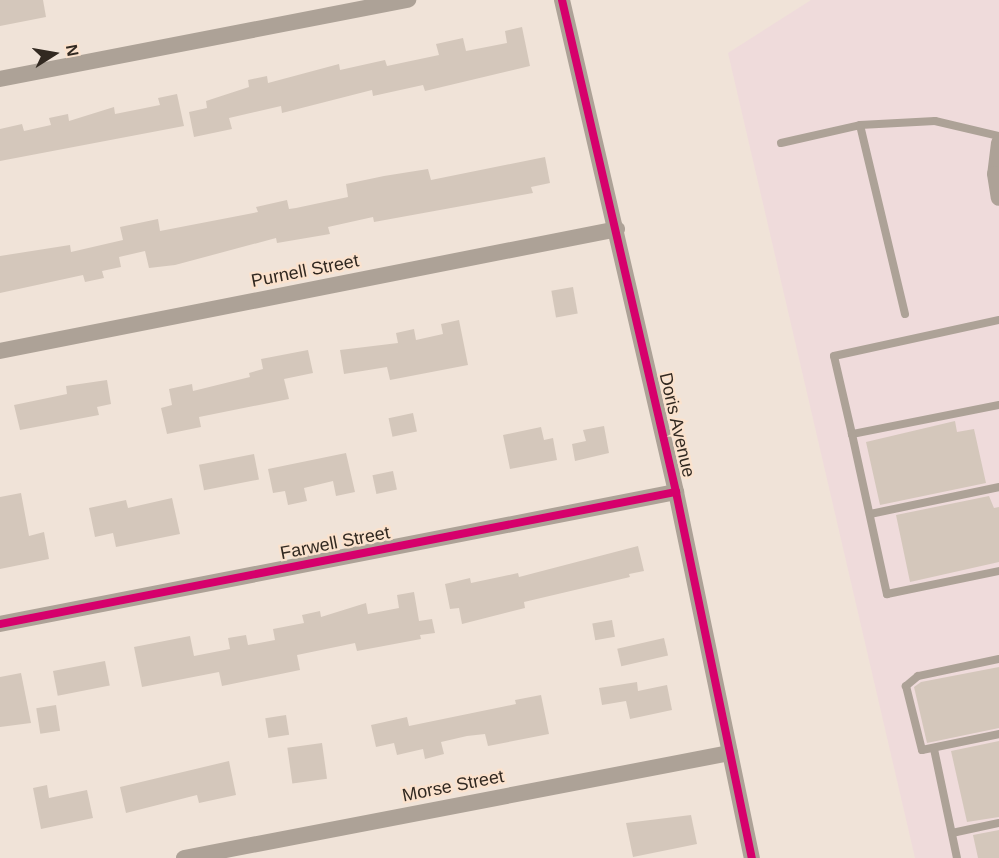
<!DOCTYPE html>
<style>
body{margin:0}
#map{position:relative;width:999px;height:858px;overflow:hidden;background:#f0e3d8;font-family:Arial,sans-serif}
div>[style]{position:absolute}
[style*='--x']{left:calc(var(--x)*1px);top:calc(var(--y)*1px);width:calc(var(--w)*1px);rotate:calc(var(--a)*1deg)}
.commercial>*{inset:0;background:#efdbdb}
.building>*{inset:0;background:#d4c7bb;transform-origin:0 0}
.service>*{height:8px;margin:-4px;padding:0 4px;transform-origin:4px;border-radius:4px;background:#ada297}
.minor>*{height:16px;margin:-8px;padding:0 8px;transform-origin:8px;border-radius:8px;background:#ada297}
.cycleway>*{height:8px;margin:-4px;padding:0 4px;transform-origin:4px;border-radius:4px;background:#d6006c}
span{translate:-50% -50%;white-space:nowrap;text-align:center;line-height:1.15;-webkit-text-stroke:4.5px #fbe2cd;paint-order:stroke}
.street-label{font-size:18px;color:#322921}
.north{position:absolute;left:24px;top:24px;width:60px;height:60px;-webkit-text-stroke:4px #fbe2cd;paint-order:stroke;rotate:79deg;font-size:16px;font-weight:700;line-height:24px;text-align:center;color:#322921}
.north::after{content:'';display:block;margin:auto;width:21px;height:27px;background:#322921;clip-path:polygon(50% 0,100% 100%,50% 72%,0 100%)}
</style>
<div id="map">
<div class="commercial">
<i style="clip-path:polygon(811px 0,999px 0,999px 858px,915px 858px,728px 53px)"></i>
</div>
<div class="building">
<i style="clip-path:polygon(0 0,43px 0,46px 17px,0 26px)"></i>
<i style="clip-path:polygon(522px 27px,530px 66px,425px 91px,423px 85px,373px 96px,372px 90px,282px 113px,281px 106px,229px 118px,232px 129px,194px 137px,189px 112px,207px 108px,206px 101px,249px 87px,248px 80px,267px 76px,268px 83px,339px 64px,340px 70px,385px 60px,387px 66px,439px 55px,436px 44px,463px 38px,466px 51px,507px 43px,505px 31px)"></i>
<i style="clip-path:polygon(177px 94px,184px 126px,0 161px,0 129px,22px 124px,24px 131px,51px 125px,49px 118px,68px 114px,69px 121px,114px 107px,115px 114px,160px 105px,158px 98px)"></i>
<i style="clip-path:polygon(545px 157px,550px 183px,531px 187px,533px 193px,374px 222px,373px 217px,328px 227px,330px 234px,277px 243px,276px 238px,175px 265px,149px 268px,145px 251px,119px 257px,121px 267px,102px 271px,104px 278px,85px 282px,83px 275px,0 293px,0 256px,70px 245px,71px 252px,123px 240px,120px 227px,158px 219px,160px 231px,258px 212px,256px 207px,287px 200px,289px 209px,296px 208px,348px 197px,346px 184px,384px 176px,428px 169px,431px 180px)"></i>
<i style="left:573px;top:287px;width:27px;height:22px;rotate:80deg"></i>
<i style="clip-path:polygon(459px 320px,468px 365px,390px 380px,387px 367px,344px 374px,340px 350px,398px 343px,396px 333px,414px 329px,416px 340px,443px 334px,441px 324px)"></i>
<i style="clip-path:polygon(308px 350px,313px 373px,284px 379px,289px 399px,199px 417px,201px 427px,167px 434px,161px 408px,172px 405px,169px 389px,192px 384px,193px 391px,250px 377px,249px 373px,263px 369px,261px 359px)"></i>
<i style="clip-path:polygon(107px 380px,111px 404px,97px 407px,99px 415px,20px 430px,14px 405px,67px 394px,66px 386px)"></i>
<i style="left:413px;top:413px;width:19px;height:25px;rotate:78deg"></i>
<i style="clip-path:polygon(955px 421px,957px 432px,974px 429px,986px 483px,880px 505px,866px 442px)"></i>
<i style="clip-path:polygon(604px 426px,609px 453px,575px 461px,572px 444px,586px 441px,583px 430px)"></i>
<i style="clip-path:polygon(541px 427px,544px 440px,553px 438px,557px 460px,510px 469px,503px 435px)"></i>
<i style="clip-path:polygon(346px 453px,355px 492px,336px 496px,333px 481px,304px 488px,307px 501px,288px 505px,285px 491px,273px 493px,268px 469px)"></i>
<i style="left:254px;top:454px;width:26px;height:56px;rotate:79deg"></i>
<i style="left:393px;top:471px;width:19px;height:21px;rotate:78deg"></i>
<i style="clip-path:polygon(21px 493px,29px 536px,44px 532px,49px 559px,0 569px,0 497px)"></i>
<i style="clip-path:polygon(989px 496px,994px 508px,999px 507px,999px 562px,910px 582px,896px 515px)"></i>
<i style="clip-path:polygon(172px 498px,180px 534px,116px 547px,113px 533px,95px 537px,89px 508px,126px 500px,128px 508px)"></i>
<i style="clip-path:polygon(638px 546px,644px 571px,629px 574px,630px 577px,524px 602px,525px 608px,462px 624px,459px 608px,450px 609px,445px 584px,470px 578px,471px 583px,518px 573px,519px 577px)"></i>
<i style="clip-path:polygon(414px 592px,419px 621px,432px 619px,435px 633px,420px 635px,421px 639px,357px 651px,355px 643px,297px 655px,300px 670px,222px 686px,219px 672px,142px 687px,134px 647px,190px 636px,194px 656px,230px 649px,228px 638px,246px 635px,248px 645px,275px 640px,273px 629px,304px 623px,302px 615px,320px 611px,321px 617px,366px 603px,368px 614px,399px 608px,397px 595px)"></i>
<i style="left:612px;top:620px;width:17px;height:20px;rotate:80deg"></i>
<i style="left:664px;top:638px;width:18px;height:48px;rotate:77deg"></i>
<i style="left:105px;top:661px;width:25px;height:53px;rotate:79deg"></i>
<i style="clip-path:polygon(999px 667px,999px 728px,927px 743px,914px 687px,921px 682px)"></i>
<i style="clip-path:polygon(21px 673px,31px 723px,0 727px,0 677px)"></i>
<i style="clip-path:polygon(637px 682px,638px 691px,667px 685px,672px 710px,630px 719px,626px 701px,602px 705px,599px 688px)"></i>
<i style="clip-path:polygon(541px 695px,549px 734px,488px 746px,485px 734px,467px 736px,441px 742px,444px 754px,425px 759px,423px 749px,397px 755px,394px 743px,376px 747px,371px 725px,407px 717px,409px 726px,516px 704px,515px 700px)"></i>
<i style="left:56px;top:705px;width:26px;height:20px;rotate:81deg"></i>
<i style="left:286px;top:715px;width:20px;height:21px;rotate:81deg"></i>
<i style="clip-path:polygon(999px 741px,999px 817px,967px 822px,951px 751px)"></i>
<i style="left:322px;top:743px;width:36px;height:35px;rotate:82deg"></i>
<i style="clip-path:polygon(229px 761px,236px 795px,199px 803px,197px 795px,126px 813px,120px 787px)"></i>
<i style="clip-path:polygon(47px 785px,49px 798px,87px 790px,93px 818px,41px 829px,33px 788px)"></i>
<i style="clip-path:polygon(691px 815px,697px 844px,633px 857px,626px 823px)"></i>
<i style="clip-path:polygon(999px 830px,999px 858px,978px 858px,973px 835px)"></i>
</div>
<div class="service">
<i style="--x:781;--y:143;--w:81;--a:-12.8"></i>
<i style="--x:905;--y:314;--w:194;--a:-103.4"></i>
<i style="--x:860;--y:125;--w:75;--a:-3.1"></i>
<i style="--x:935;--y:121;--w:66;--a:13.2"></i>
<i style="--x:999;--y:405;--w:150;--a:168.8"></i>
<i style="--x:852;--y:434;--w:164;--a:77.7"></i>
<i style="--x:887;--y:594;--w:114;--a:-11.6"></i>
<i style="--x:852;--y:434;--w:80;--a:-103"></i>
<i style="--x:834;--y:356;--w:169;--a:-12.3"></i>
<i style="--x:870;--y:514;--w:132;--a:-11.8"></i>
<i style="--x:999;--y:659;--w:83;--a:168.1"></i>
<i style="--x:918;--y:676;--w:16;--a:140"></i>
<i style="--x:906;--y:686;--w:66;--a:76"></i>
<i style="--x:922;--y:750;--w:79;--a:-11.7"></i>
<i style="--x:934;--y:749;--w:111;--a:78.1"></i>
<i style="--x:952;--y:833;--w:48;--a:-12"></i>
</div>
<div class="minor">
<i style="--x:562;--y:0;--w:505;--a:76.95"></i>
<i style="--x:676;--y:492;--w:374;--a:78.3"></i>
<i style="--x:0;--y:79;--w:416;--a:-11"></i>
<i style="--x:999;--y:143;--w:31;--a:97"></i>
<i style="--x:995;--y:174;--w:24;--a:81"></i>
<i style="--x:0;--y:351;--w:629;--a:-11.18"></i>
<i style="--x:0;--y:624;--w:689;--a:-11.05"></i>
<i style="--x:184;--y:858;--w:556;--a:-10.89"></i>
</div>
<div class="cycleway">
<i style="--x:562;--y:0;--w:505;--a:76.95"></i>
<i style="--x:676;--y:492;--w:374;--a:78.3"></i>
<i style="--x:0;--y:624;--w:689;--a:-11.05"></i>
</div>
<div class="street-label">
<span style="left:305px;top:271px;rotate:-11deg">Purnell Street</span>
<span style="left:677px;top:425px;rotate:77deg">Doris Avenue</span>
<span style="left:335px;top:543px;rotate:-11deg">Farwell Street</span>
<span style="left:453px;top:786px;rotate:-11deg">Morse Street</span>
</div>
<div class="north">N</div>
</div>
